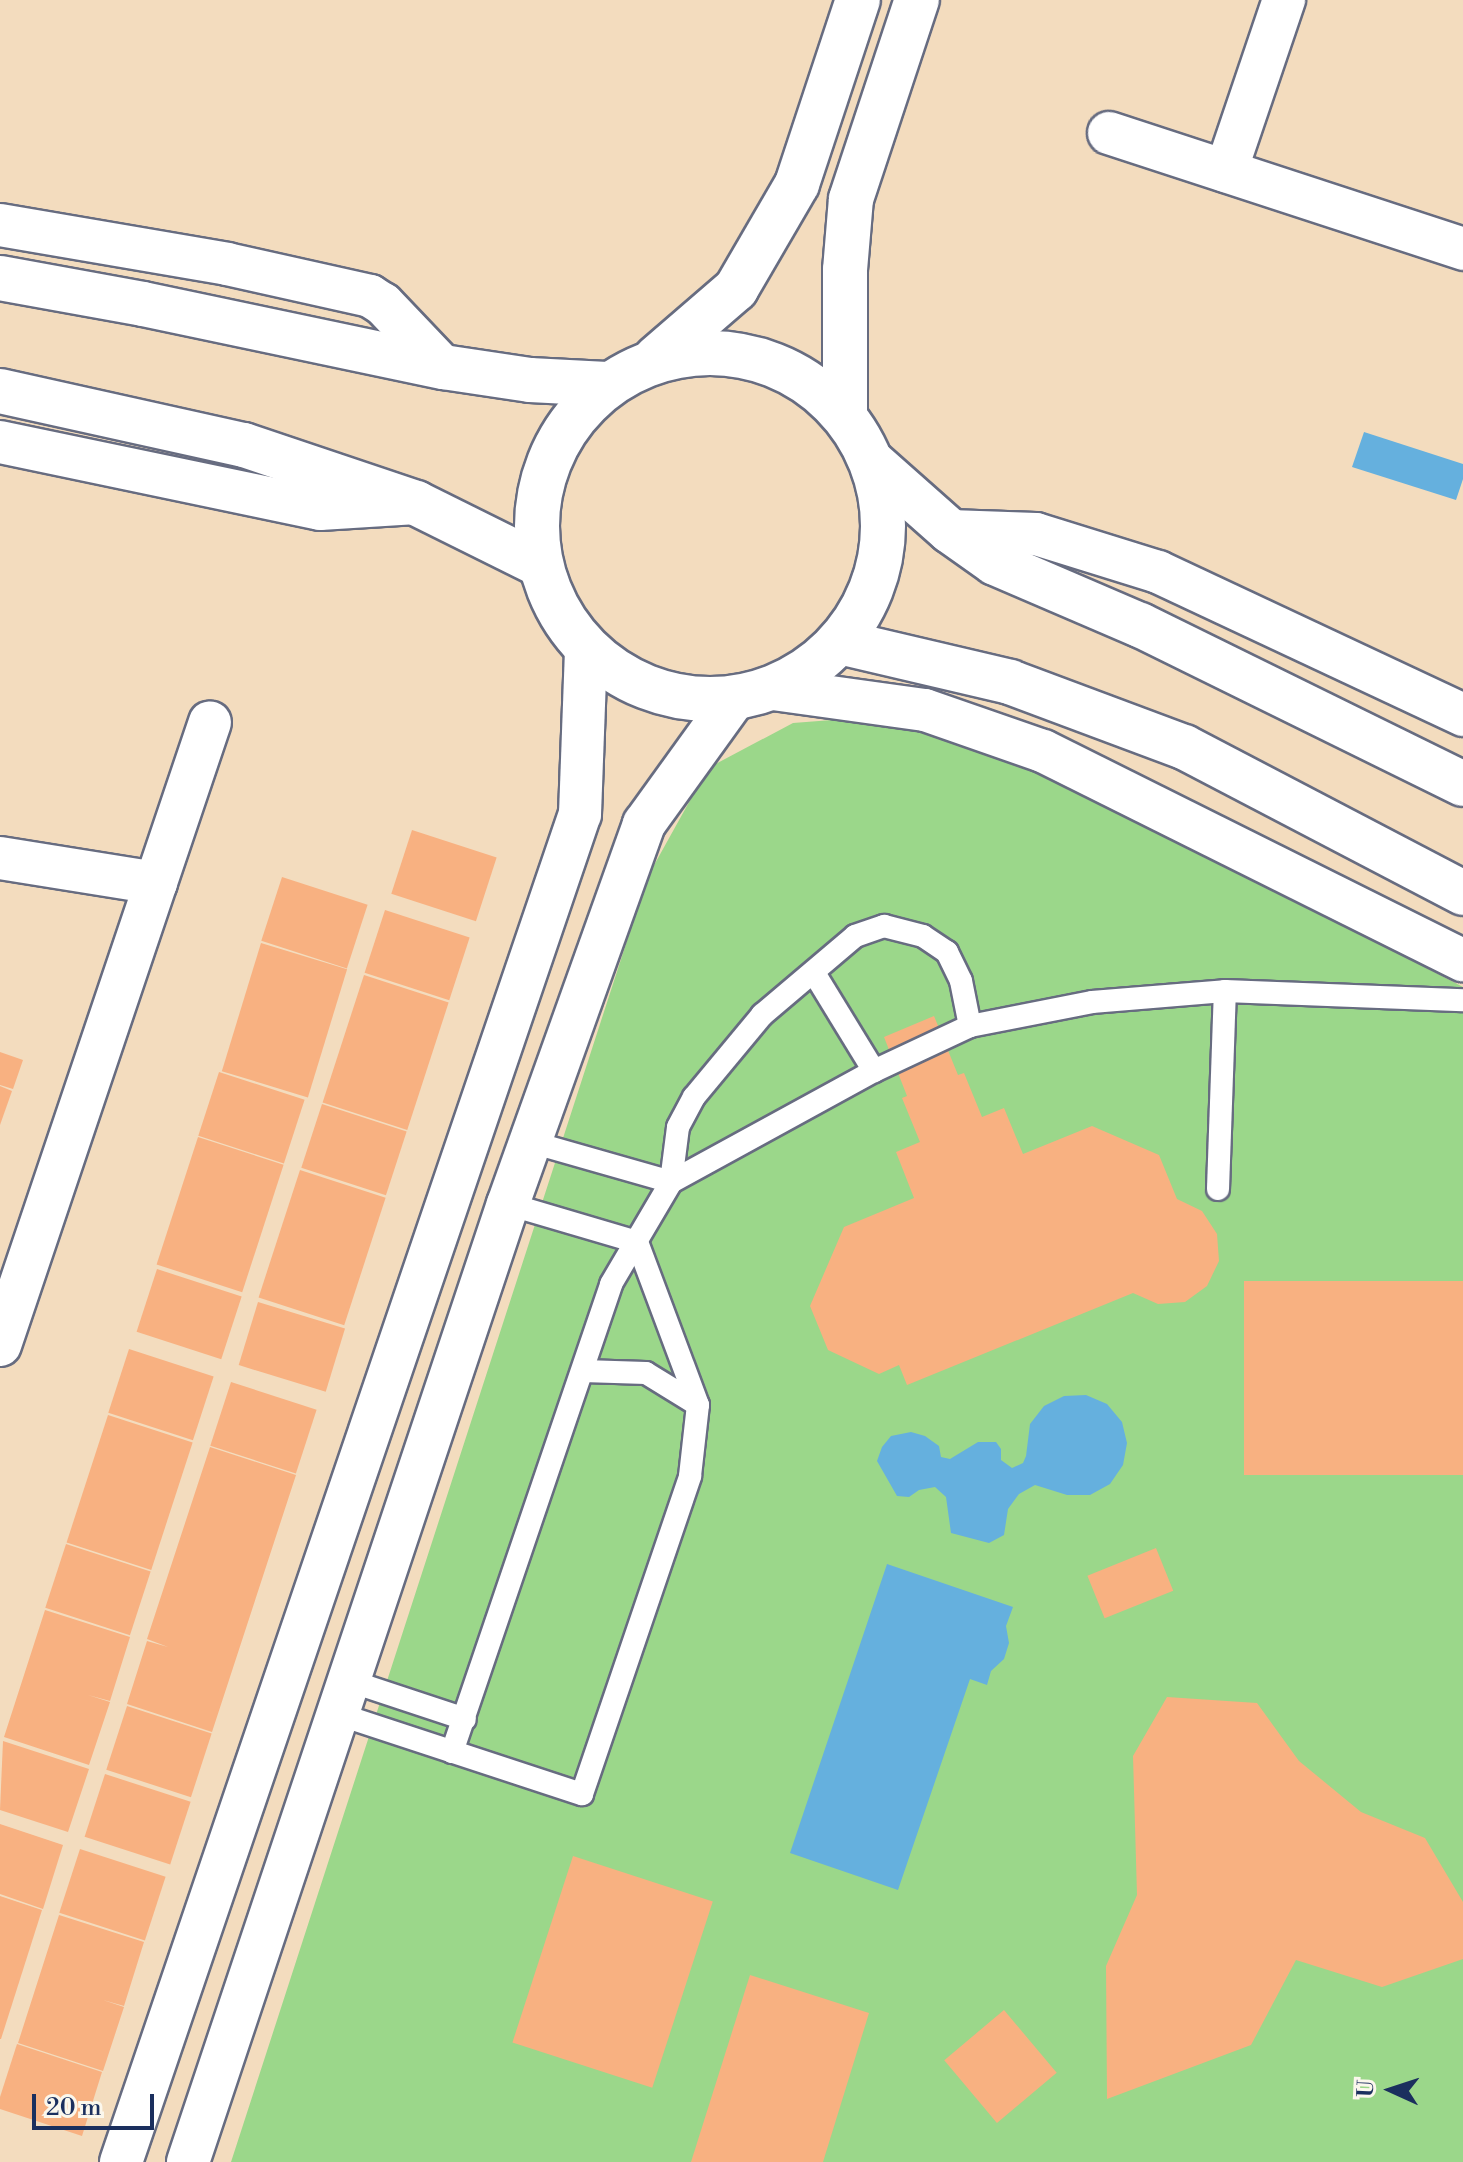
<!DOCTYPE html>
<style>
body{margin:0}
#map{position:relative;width:1463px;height:2162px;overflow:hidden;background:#f3dcbe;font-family:"Libre Bodoni",serif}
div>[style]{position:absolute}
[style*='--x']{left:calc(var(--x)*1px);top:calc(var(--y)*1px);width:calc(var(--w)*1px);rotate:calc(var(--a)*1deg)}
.green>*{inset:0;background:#9bd78a}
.water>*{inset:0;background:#65b0de}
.building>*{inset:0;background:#f8b181;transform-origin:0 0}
.roads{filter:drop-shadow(2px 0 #676c80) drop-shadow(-2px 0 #676c80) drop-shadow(0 2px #676c80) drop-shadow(0 -2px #676c80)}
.service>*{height:22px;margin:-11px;padding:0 11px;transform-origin:11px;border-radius:11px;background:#fff}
.minor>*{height:42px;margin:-21px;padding:0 21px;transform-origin:21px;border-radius:21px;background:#fff}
.tertiary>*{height:44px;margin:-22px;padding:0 22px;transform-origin:22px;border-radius:22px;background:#fff}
.tertiary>.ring{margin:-22px;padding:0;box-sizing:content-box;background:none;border:44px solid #fff;border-radius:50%}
span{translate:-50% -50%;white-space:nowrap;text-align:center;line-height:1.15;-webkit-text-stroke:6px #fbf7ec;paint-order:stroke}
.north{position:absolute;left:1351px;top:2050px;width:80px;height:80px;-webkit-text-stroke:6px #fbf7ec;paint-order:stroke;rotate:273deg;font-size:22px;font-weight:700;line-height:32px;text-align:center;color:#1b2f5e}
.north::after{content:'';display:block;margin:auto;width:28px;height:36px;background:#1b2f5e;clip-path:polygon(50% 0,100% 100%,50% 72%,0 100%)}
.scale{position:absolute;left:32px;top:2094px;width:122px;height:36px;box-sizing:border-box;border:4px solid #1b2f5e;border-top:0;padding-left:10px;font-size:24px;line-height:28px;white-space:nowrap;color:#1b2f5e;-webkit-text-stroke:6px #fbf7ec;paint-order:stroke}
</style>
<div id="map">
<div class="green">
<i style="clip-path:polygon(871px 717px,1082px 782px,1214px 857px,1463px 987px,1463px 2162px,231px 2162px,648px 876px,708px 768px,793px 723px)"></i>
</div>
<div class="water">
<i style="clip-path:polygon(1364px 432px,1463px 464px,1463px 479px,1456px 500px,1352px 467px)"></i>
<i style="clip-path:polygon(1086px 1395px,1107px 1404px,1122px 1422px,1127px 1443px,1123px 1465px,1110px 1484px,1090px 1495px,1067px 1495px,1035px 1485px,1019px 1494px,1008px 1509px,1004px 1535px,989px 1543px,951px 1533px,946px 1497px,935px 1487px,919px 1490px,909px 1497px,897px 1496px,877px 1461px,882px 1447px,891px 1436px,911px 1432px,925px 1436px,939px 1446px,941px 1457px,950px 1459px,978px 1442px,996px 1442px,1001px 1449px,1001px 1460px,1012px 1468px,1023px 1463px,1026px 1456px,1030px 1424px,1044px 1406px,1064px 1396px)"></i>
<i style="clip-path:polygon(887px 1564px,1013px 1607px,1006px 1626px,1009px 1643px,1004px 1659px,991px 1671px,987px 1685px,970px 1679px,898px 1890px,790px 1853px)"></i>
</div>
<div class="building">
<i style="left:412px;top:830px;width:89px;height:67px;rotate:18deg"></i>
<i style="left:282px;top:877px;width:90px;height:67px;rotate:18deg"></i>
<i style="left:385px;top:910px;width:89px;height:66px;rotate:18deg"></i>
<i style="left:261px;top:943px;width:90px;height:134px;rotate:17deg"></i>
<i style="left:364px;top:975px;width:89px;height:134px;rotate:18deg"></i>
<i style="clip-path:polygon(934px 1016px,958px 1075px,964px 1073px,982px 1117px,1004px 1108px,1023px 1154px,1092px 1126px,1159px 1155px,1177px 1199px,1202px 1211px,1217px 1234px,1219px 1261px,1207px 1286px,1185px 1302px,1158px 1304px,1133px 1293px,907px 1385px,899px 1365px,879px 1374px,828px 1350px,810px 1306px,844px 1227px,914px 1198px,896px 1152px,920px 1142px,902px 1098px,907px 1096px,884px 1037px)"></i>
<i style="clip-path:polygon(0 1052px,23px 1060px,13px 1089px,0 1085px)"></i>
<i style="left:219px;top:1072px;width:90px;height:67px;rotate:18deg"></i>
<i style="clip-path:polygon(0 1086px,12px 1091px,0 1125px)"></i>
<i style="left:322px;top:1104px;width:89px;height:67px;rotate:18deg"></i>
<i style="left:198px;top:1137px;width:90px;height:134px;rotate:18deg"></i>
<i style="left:300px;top:1170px;width:90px;height:134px;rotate:18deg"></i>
<i style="left:157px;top:1269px;width:89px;height:66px;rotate:18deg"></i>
<i style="left:1463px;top:1281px;width:194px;height:219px;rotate:90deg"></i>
<i style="left:258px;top:1302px;width:91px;height:66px;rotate:17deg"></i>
<i style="left:129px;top:1349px;width:89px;height:67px;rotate:18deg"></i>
<i style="left:231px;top:1382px;width:90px;height:67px;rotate:18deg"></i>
<i style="left:108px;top:1415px;width:89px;height:134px;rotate:18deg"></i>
<i style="clip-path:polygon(210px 1447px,296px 1475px,212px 1732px,127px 1704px,147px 1641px,168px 1647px,147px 1639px)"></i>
<i style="left:66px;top:1544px;width:89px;height:67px;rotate:18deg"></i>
<i style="left:1156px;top:1548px;width:46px;height:74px;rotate:68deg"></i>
<i style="clip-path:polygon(45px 1610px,130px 1637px,110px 1701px,88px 1695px,110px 1702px,89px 1765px,4px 1737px)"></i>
<i style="clip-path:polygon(1167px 1697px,1257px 1703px,1299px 1761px,1361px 1812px,1425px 1838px,1463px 1902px,1463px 1959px,1382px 1987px,1296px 1960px,1251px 2045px,1107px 2099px,1106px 1966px,1137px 1895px,1133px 1756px)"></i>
<i style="left:127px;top:1706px;width:89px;height:67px;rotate:18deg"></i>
<i style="clip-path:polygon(3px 1741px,89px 1769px,68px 1832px,0 1810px)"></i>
<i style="left:105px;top:1774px;width:90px;height:66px;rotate:18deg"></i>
<i style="clip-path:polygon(0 1824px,63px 1845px,43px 1909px,0 1894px)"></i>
<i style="left:80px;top:1849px;width:90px;height:67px;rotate:18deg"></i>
<i style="left:573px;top:1856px;width:147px;height:196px;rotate:18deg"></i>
<i style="clip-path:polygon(0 1896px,42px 1910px,1px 2039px,0 2039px)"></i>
<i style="clip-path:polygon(59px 1915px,144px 1942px,124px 2006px,103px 2000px,124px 2007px,103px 2071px,18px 2043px)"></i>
<i style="clip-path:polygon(750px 1975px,869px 2013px,823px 2162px,691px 2162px)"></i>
<i style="left:1004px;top:2010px;width:82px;height:78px;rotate:50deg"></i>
<i style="clip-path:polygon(17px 2044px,102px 2072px,82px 2136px,0 2109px,0 2097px)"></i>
</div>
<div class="roads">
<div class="service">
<i style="--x:814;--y:973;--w:115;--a:58.5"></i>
<i style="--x:531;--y:1142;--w:146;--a:15.9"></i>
<i style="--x:671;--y:1182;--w:231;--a:-28.7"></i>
<i style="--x:874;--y:1071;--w:106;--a:-25.1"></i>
<i style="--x:970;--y:1026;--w:124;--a:-11.1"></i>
<i style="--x:1092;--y:1002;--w:133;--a:-4.7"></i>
<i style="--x:1225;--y:991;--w:238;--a:2.2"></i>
<i style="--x:1218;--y:1189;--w:198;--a:-88"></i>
<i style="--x:583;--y:1371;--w:63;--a:1.8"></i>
<i style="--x:646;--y:1373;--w:61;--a:31.6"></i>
<i style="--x:350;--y:1681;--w:121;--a:18.3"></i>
<i style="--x:338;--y:1714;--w:257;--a:18.2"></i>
<i style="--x:582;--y:1794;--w:336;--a:-71.2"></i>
<i style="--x:690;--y:1476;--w:71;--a:-83.6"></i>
<i style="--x:698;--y:1405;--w:174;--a:-110.5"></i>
<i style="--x:637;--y:1242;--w:134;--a:-163.6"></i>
<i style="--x:452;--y:1752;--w:494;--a:-71.2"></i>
<i style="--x:611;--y:1284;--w:118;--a:-59.5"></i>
<i style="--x:671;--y:1182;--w:55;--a:-82.7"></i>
<i style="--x:678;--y:1127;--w:34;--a:-62"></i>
<i style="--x:694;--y:1097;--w:107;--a:-50.3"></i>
<i style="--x:762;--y:1015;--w:122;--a:-40.3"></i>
<i style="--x:855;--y:936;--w:31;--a:-19"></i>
<i style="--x:884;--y:926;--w:40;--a:14.4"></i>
<i style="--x:923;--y:936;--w:29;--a:34"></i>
<i style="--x:947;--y:952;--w:32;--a:64"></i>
<i style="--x:961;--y:981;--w:46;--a:78.7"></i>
</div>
<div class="minor">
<i style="--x:1109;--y:133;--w:373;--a:18.1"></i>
<i style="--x:1226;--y:171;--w:181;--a:-71.3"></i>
<i style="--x:0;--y:225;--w:230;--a:9.7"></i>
<i style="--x:227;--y:264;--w:147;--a:12.6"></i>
<i style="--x:370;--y:296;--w:15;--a:32"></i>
<i style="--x:383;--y:304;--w:87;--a:46.4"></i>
<i style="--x:0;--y:442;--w:327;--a:11.8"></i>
<i style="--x:320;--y:509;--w:96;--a:-3.6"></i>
<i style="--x:950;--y:531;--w:86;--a:2"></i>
<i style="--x:1036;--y:534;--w:128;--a:17.3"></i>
<i style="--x:1158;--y:572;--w:337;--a:25.1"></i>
<i style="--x:773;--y:689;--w:153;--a:7.9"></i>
<i style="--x:925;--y:710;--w:125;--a:19.2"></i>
<i style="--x:1043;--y:751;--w:469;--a:26.5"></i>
<i style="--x:0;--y:858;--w:158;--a:9.1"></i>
<i style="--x:0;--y:1345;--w:657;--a:-71.37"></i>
<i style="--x:121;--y:2162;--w:1424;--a:-71.2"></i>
<i style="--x:580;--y:814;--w:165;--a:-87.9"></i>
<i style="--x:188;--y:2162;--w:1010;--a:-71.53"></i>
<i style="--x:508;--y:1204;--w:404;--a:-70.3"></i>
<i style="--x:644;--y:824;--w:154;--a:-54.2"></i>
</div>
<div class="tertiary">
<i style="--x:0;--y:278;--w:145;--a:10.3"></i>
<i style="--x:143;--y:304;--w:307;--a:11.9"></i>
<i style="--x:443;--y:367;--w:88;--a:8.5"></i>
<i style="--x:530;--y:380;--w:77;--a:3"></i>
<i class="ring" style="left:537px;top:353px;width:302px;height:302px"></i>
<i style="--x:656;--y:358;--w:106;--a:-40.8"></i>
<i style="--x:736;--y:289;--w:121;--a:-59.8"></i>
<i style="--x:797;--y:184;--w:194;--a:-71.7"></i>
<i style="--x:0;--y:391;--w:250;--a:12.5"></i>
<i style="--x:244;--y:445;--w:182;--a:18.6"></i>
<i style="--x:416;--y:503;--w:137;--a:26.4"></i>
<i style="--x:845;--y:416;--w:146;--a:-90"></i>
<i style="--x:845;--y:270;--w:71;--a:-85.2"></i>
<i style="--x:851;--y:199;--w:210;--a:-71.7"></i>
<i style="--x:872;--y:462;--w:104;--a:41.5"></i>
<i style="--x:950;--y:531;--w:55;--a:35.4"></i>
<i style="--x:995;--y:563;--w:158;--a:23.2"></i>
<i style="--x:1140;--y:625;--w:360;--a:26.2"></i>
<i style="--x:840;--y:642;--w:175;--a:13.2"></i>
<i style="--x:1010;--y:682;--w:186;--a:20.5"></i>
<i style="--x:1184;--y:747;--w:315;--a:27.6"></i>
</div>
</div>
<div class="north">U</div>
<div class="scale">20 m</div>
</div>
